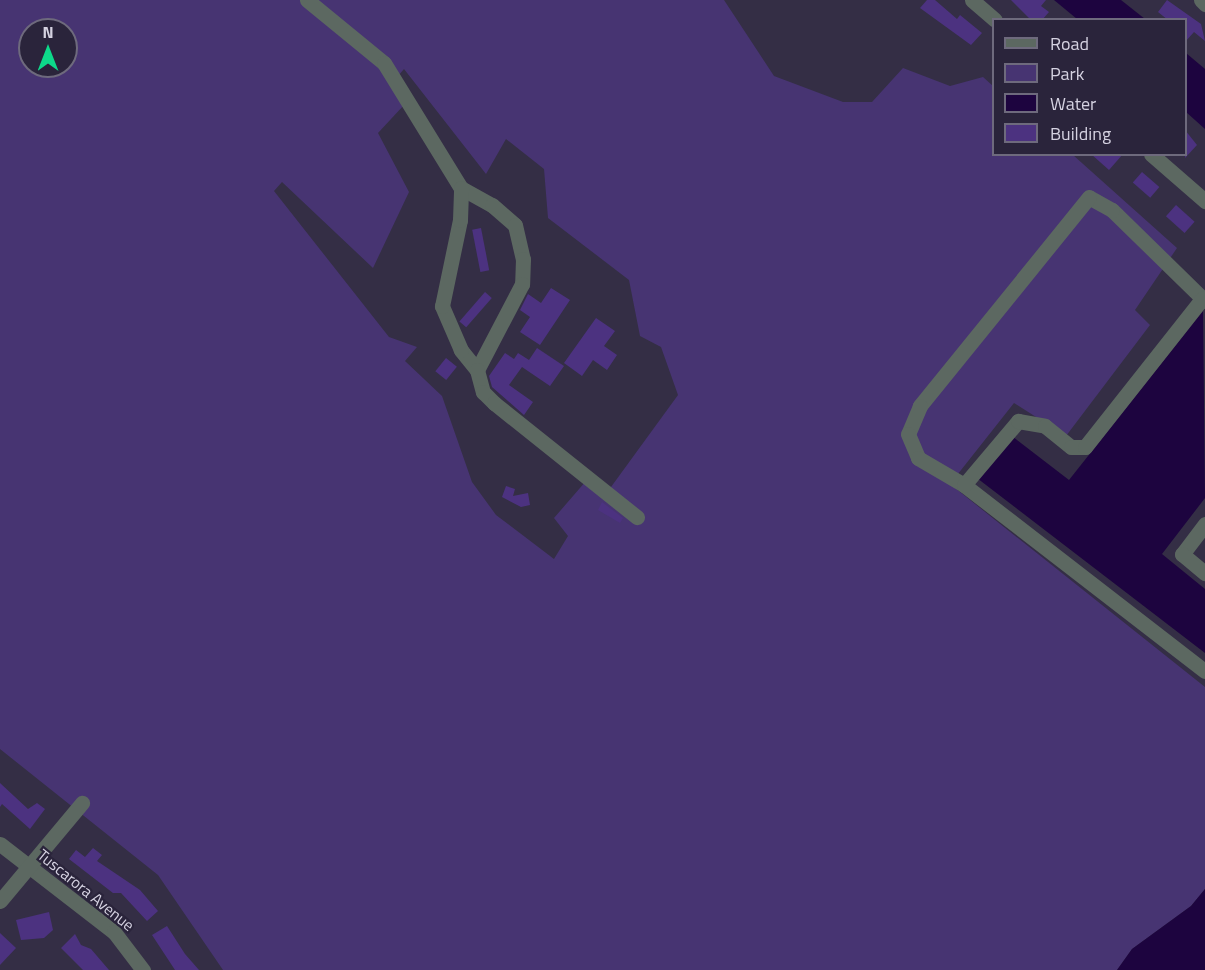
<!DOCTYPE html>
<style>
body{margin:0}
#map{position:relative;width:1205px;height:970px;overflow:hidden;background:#342e45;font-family:"Titillium Web",sans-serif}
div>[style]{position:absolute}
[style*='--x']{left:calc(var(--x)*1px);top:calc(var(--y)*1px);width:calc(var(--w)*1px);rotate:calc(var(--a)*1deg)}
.green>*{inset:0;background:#473472}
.water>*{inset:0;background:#1d043f}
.building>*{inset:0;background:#4c3280;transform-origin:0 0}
.minor>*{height:15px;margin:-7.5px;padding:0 7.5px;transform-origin:7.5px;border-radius:7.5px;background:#5c6861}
span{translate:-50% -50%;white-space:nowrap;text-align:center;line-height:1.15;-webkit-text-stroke:4.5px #2a243b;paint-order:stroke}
.street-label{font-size:16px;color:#d5d2e1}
.legend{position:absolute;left:992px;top:18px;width:195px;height:138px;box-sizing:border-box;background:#2a243b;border:2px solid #6e6a7d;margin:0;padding:8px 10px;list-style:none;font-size:18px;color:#d5d2e1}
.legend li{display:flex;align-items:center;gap:12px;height:30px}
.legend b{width:30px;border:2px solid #6e6a7d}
.north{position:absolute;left:18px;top:18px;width:60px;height:60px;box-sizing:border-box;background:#2a243b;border:2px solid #6e6a7d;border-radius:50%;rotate:0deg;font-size:16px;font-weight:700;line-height:24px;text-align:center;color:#d5d2e1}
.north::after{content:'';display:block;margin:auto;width:21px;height:27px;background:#0dd98a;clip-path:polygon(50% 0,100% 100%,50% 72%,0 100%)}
</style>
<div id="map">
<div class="green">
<i style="clip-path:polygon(evenodd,0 0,724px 0,774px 76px,843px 102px,872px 102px,903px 68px,950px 86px,983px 77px,993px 86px,994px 154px,1073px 155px,1177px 248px,1135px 310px,1150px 325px,1066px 436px,1014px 403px,950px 484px,1205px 687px,1205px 889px,1191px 906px,1132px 949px,1117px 970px,223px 970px,158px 875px,0 749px,0 0,30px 30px,66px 30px,66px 66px,30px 66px,30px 30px,0 0,404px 69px,486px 174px,506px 139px,544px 169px,548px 218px,629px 280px,640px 336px,661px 347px,678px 395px,611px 487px,586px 481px,554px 518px,568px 536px,554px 559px,496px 515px,472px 482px,442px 396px,405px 361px,417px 347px,389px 337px,274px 191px,282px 182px,373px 268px,409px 192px,378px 133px,404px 105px,392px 83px,404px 69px)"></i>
</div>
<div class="water">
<i style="clip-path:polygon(1054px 0,1121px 0,1145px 19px,1077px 19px)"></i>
<i style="clip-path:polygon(1186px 53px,1205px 69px,1205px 129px,1186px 112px)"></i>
<i style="clip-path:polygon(1203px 311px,1205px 498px,1162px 554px,1205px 589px,1205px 653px,973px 475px,1008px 433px,1069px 480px)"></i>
<i style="clip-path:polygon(1205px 889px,1205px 970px,1117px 970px,1132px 949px,1191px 906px)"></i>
</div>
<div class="building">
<i style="clip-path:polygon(927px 0,935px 0,957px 19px,960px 15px,982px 33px,971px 45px,920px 8px)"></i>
<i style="clip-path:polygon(1011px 0,1046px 0,1041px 6px,1049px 12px,1042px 20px,1031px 20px)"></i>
<i style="clip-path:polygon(1167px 0,1201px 24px,1205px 41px,1194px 32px,1185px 42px,1185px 20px,1168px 20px,1158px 12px)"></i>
<i style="clip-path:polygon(1185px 130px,1197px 145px,1185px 158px)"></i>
<i style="clip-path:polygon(1091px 154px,1123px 154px,1109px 170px)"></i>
<i style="left:1142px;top:172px;width:23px;height:14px;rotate:41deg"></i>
<i style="left:1176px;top:205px;width:25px;height:15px;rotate:42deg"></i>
<i style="left:481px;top:228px;width:43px;height:9px;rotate:79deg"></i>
<i style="clip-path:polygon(551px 288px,570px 300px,540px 345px,520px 332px,530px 317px,520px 310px,528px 294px,541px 303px)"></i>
<i style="left:485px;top:292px;width:9px;height:39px;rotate:41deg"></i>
<i style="clip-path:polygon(596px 318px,615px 331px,604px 346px,617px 355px,607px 370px,593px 360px,582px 376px,564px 363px)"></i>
<i style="clip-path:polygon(537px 348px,564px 366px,550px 386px,522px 367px,509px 385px,533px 402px,524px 415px,492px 387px,489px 376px,505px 353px,514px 359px,518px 353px,529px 360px)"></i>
<i style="left:446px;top:358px;width:14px;height:17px;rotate:39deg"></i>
<i style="clip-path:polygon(506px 486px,515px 489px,513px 496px,528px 493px,530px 505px,521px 507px,502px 497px)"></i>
<i style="clip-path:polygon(602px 502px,623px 518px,620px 523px,598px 510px)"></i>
<i style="clip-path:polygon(0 783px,28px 809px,37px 803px,45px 809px,30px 829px,2px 804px,0 807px)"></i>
<i style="clip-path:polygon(93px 848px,102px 855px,97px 861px,140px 890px,158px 911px,147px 921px,121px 893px,113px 893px,69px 859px,76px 850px,85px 857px)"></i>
<i style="clip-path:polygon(49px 912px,53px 930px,44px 938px,21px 940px,16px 920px)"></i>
<i style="clip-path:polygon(167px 926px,185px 954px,199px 970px,175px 970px,152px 935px)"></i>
<i style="clip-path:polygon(0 933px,16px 948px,0 965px)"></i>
<i style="clip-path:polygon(75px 934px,81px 945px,91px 949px,109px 970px,83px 970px,61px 948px)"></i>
</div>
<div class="minor">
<i style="--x:307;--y:0;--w:99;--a:39.3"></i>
<i style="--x:384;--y:63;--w:147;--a:58.4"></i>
<i style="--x:461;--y:188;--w:35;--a:29"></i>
<i style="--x:492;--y:205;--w:30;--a:41"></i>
<i style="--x:515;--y:225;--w:35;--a:77"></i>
<i style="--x:523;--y:259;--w:25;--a:92"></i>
<i style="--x:522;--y:284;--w:97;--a:117.6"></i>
<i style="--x:477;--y:370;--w:26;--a:-129"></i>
<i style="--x:461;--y:350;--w:48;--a:-113.4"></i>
<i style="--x:442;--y:306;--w:88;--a:-78.2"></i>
<i style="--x:460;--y:220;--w:32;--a:-88"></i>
<i style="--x:972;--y:0;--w:30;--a:41"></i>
<i style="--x:1201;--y:0;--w:6;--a:45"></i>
<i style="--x:1151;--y:154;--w:72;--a:41"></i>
<i style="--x:1205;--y:301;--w:130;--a:-135.6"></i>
<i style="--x:1112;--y:210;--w:26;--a:-151"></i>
<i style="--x:1089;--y:197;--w:269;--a:129"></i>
<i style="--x:920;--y:406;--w:30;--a:113"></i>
<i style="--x:908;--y:434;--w:26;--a:67"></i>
<i style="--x:918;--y:458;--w:53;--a:30.4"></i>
<i style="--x:964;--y:485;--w:304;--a:37.7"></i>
<i style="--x:477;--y:370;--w:23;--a:75"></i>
<i style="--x:483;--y:392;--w:16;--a:45"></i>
<i style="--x:494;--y:403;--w:183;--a:38.6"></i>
<i style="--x:964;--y:485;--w:84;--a:-49.8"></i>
<i style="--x:1018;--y:421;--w:27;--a:10"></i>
<i style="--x:1045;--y:426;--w:33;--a:39"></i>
<i style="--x:1071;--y:447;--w:14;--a:0"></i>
<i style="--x:1085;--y:447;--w:189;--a:-51.7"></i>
<i style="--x:1205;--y:524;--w:38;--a:127"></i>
<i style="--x:1182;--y:554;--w:30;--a:40"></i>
<i style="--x:0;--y:844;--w:144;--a:37.7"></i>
<i style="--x:114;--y:932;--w:48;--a:52.7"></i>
<i style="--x:0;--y:901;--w:128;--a:-50.1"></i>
</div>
<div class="street-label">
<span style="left:86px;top:890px;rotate:39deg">Tuscarora Avenue</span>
</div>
<ul class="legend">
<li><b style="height:8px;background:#5c6861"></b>Road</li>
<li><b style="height:16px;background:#473472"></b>Park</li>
<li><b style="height:16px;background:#1d043f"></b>Water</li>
<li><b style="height:16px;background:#4c3280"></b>Building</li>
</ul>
<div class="north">N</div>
</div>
